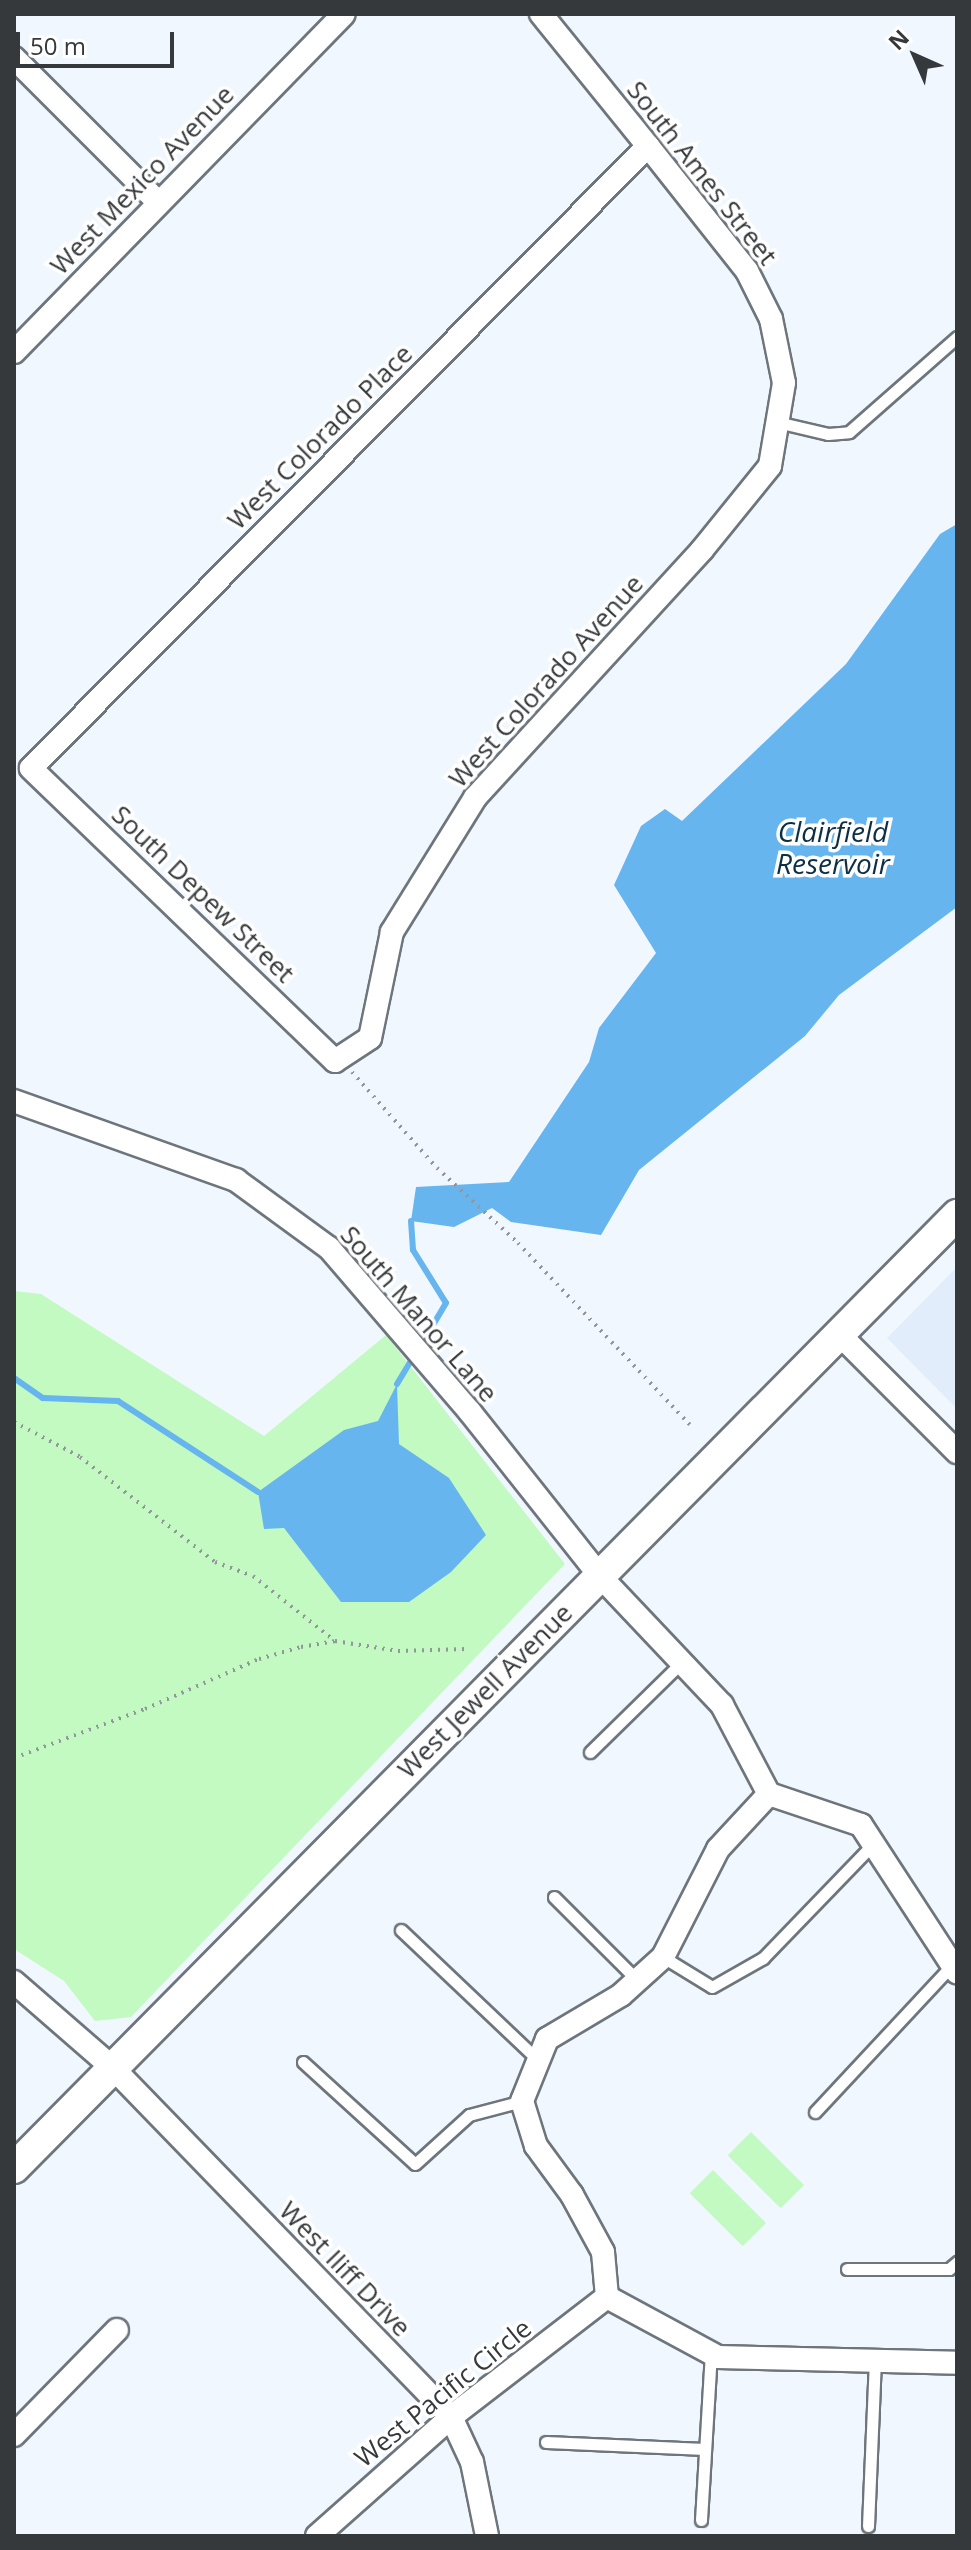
<!DOCTYPE html>
<style>
body{margin:0}
#map{position:relative;width:971px;height:2550px;overflow:hidden;background:#f1f7fe;font-family:"Open Sans",sans-serif}
div>[style]{position:absolute}
[style*='--x']{left:calc(var(--x)*1px);top:calc(var(--y)*1px);width:calc(var(--w)*1px);rotate:calc(var(--a)*1deg)}
.built>*{inset:0;background:#e2edfb}
.green>*{inset:0;background:#c2fac2;transform-origin:0 0}
.water>*{inset:0;background:#66b5ee}
.stream>*{height:6px;margin:-3px;padding:0 3px;transform-origin:3px;border-radius:3px;background:#66b5ee}
.path>*{height:4px;margin-top:-2px;transform-origin:0;background:repeating-linear-gradient(90deg,#92969b 0 2px,transparent 0 8px)}
.roads{filter:drop-shadow(2px 0 #6e757c) drop-shadow(-2px 0 #6e757c) drop-shadow(0 2px #6e757c) drop-shadow(0 -2px #6e757c)}
.service>*{height:11px;margin:-5.5px;padding:0 5.5px;transform-origin:5.5px;border-radius:5.5px;background:#fff}
.minor>*{height:22px;margin:-11px;padding:0 11px;transform-origin:11px;border-radius:11px;background:#fff}
.secondary>*{height:30px;margin:-15px;padding:0 15px;transform-origin:15px;border-radius:15px;background:#fff}
span{translate:-50% -50%;white-space:nowrap;text-align:center;line-height:1.15;-webkit-text-stroke:7px #fff;paint-order:stroke}
.street-label{font-size:26px;color:#36393c}
.water-label{font-size:28px;color:#0c2f46;font-style:italic}
.frame{position:absolute;inset:0;border:16px solid #36393c;pointer-events:none}
.north{position:absolute;left:875px;top:16px;width:80px;height:80px;-webkit-text-stroke:6px #fff;paint-order:stroke;rotate:315deg;font-size:22px;font-weight:700;line-height:32px;text-align:center;color:#36393c}
.north::after{content:'';display:block;margin:auto;width:28px;height:36px;background:#36393c;clip-path:polygon(50% 0,100% 100%,50% 72%,0 100%)}
.scale{position:absolute;left:16px;top:32px;width:158px;height:36px;box-sizing:border-box;border:4px solid #36393c;border-top:0;padding-left:10px;font-size:24px;line-height:28px;white-space:nowrap;color:#36393c;-webkit-text-stroke:6px #fff;paint-order:stroke}
</style>
<div id="map">
<div class="built">
<i style="clip-path:polygon(957px 1267px,957px 1409px,887px 1338px)"></i>
</div>
<div class="green">
<i style="clip-path:polygon(14px 1291px,41px 1294px,264px 1436px,386px 1335px,565px 1564px,131px 2017px,95px 2021px,64px 1981px,14px 1949px)"></i>
<i style="left:751px;top:2132px;width:75px;height:33px;rotate:45deg"></i>
<i style="left:713px;top:2170px;width:75px;height:33px;rotate:45deg"></i>
</div>
<div class="water">
<i style="clip-path:polygon(957px 524px,957px 907px,839px 995px,805px 1036px,639px 1170px,601px 1235px,511px 1222px,492px 1208px,454px 1227px,411px 1221px,416px 1187px,509px 1182px,589px 1062px,599px 1028px,656px 953px,614px 885px,641px 826px,665px 809px,682px 821px,846px 664px,940px 534px)"></i>
<i style="clip-path:polygon(397px 1384px,399px 1444px,449px 1478px,486px 1535px,451px 1572px,409px 1602px,341px 1602px,284px 1528px,264px 1529px,258px 1492px,344px 1430px,378px 1421px)"></i>
</div>
<div class="stream">
<i style="--x:411;--y:1221;--w:29;--a:86"></i>
<i style="--x:413;--y:1250;--w:62;--a:58.1"></i>
<i style="--x:446;--y:1303;--w:51;--a:120.6"></i>
<i style="--x:14;--y:1378;--w:35;--a:35"></i>
<i style="--x:43;--y:1398;--w:75;--a:2.3"></i>
<i style="--x:118;--y:1401;--w:167;--a:33"></i>
<i style="--x:397;--y:1384;--w:33;--a:-59"></i>
</div>
<div class="path">
<i style="--x:352;--y:1072;--w:128;--a:48.5"></i>
<i style="--x:437;--y:1168;--w:110;--a:42.8"></i>
<i style="--x:518;--y:1243;--w:250;--a:46.6"></i>
<i style="--x:14;--y:1422;--w:75;--a:27.9"></i>
<i style="--x:80;--y:1457;--w:171;--a:37.9"></i>
<i style="--x:215;--y:1562;--w:40;--a:20.2"></i>
<i style="--x:253;--y:1576;--w:105;--a:38.4"></i>
<i style="--x:14;--y:1758;--w:140;--a:-20.5"></i>
<i style="--x:145;--y:1709;--w:124;--a:-23.7"></i>
<i style="--x:259;--y:1659;--w:44;--a:-15.9"></i>
<i style="--x:301;--y:1647;--w:35;--a:-10"></i>
<i style="--x:335;--y:1641;--w:64;--a:9"></i>
<i style="--x:398;--y:1651;--w:68;--a:-1.7"></i>
</div>
<div class="roads">
<div class="service">
<i style="--x:777;--y:422;--w:52;--a:13.2"></i>
<i style="--x:828;--y:434;--w:21;--a:-5"></i>
<i style="--x:849;--y:432;--w:144;--a:-41.3"></i>
<i style="--x:590;--y:1752;--w:129;--a:-44.4"></i>
<i style="--x:554;--y:1897;--w:117;--a:45"></i>
<i style="--x:401;--y:1930;--w:189;--a:43.5"></i>
<i style="--x:663;--y:1957;--w:57;--a:31.5"></i>
<i style="--x:712;--y:1987;--w:59;--a:-29.6"></i>
<i style="--x:763;--y:1958;--w:158;--a:-46"></i>
<i style="--x:303;--y:2062;--w:151;--a:42.3"></i>
<i style="--x:415;--y:2164;--w:73;--a:-42.2"></i>
<i style="--x:469;--y:2115;--w:55;--a:-14.8"></i>
<i style="--x:815;--y:2112;--w:204;--a:-47"></i>
<i style="--x:847;--y:2269;--w:102;--a:0"></i>
<i style="--x:949;--y:2269;--w:11;--a:-41"></i>
<i style="--x:546;--y:2442;--w:159;--a:2.5"></i>
<i style="--x:701;--y:2520;--w:167;--a:-86.6"></i>
<i style="--x:868;--y:2526;--w:164;--a:-87.6"></i>
</div>
<div class="minor">
<i style="--x:541;--y:14;--w:170;--a:51"></i>
<i style="--x:648;--y:146;--w:159;--a:51.6"></i>
<i style="--x:747;--y:271;--w:54;--a:63.4"></i>
<i style="--x:771;--y:319;--w:65;--a:78.5"></i>
<i style="--x:784;--y:383;--w:84;--a:99.6"></i>
<i style="--x:770;--y:466;--w:108;--a:129"></i>
<i style="--x:702;--y:550;--w:336;--a:132.5"></i>
<i style="--x:475;--y:798;--w:158;--a:121.8"></i>
<i style="--x:392;--y:932;--w:108;--a:101.7"></i>
<i style="--x:370;--y:1038;--w:42;--a:146.7"></i>
<i style="--x:335;--y:1061;--w:422;--a:-136.1"></i>
<i style="--x:31;--y:768;--w:876;--a:-45.23"></i>
<i style="--x:14;--y:58;--w:204;--a:45"></i>
<i style="--x:14;--y:352;--w:472;--a:-45.7"></i>
<i style="--x:14;--y:1101;--w:236;--a:19.6"></i>
<i style="--x:236;--y:1180;--w:115;--a:36.2"></i>
<i style="--x:329;--y:1248;--w:216;--a:49.3"></i>
<i style="--x:470;--y:1412;--w:208;--a:51.6"></i>
<i style="--x:599;--y:1575;--w:179;--a:46.6"></i>
<i style="--x:722;--y:1705;--w:101;--a:62.2"></i>
<i style="--x:839;--y:1334;--w:167;--a:45"></i>
<i style="--x:14;--y:1982;--w:131;--a:41"></i>
<i style="--x:113;--y:2068;--w:486;--a:45.9"></i>
<i style="--x:451;--y:2417;--w:50;--a:65"></i>
<i style="--x:472;--y:2462;--w:76;--a:78.5"></i>
<i style="--x:607;--y:2297;--w:45;--a:-95.1"></i>
<i style="--x:603;--y:2252;--w:65;--a:-118.5"></i>
<i style="--x:572;--y:2195;--w:61;--a:-126.3"></i>
<i style="--x:536;--y:2146;--w:47;--a:-107.3"></i>
<i style="--x:522;--y:2101;--w:67;--a:-68"></i>
<i style="--x:547;--y:2039;--w:86;--a:-30.7"></i>
<i style="--x:621;--y:1995;--w:57;--a:-42.1"></i>
<i style="--x:663;--y:1957;--w:121;--a:-63"></i>
<i style="--x:718;--y:1849;--w:75;--a:-47.2"></i>
<i style="--x:769;--y:1794;--w:97;--a:18.6"></i>
<i style="--x:861;--y:1825;--w:176;--a:56.9"></i>
<i style="--x:607;--y:2297;--w:126;--a:28.4"></i>
<i style="--x:718;--y:2357;--w:239;--a:1.4"></i>
<i style="--x:14;--y:2435;--w:147;--a:-45.6"></i>
<i style="--x:317;--y:2536;--w:179;--a:-41.6"></i>
<i style="--x:451;--y:2417;--w:197;--a:-37.6"></i>
</div>
<div class="secondary">
<i style="--x:14;--y:2168;--w:1341;--a:-45.3"></i>
</div>
</div>
<div class="street-label">
<span style="left:702px;top:173px;rotate:52deg">South Ames Street</span>
<span style="left:142px;top:180px;rotate:-46deg">West Mexico Avenue</span>
<span style="left:320px;top:437px;rotate:-45deg">West Colorado Place</span>
<span style="left:546px;top:681px;rotate:-48deg">West Colorado Avenue</span>
<span style="left:203px;top:894px;rotate:44deg">South Depew Street</span>
<span style="left:419px;top:1314px;rotate:49deg">South Manor Lane</span>
<span style="left:485px;top:1691px;rotate:-45deg">West Jewell Avenue</span>
<span style="left:345px;top:2269px;rotate:46deg">West Iliff Drive</span>
<span style="left:443px;top:2393px;rotate:-39deg">West Pacific Circle</span>
</div>
<div class="water-label">
<span style="left:833px;top:847px">Clairfield<br>Reservoir</span>
</div>
<div class="frame"></div>
<div class="north">N</div>
<div class="scale">50 m</div>
</div>
